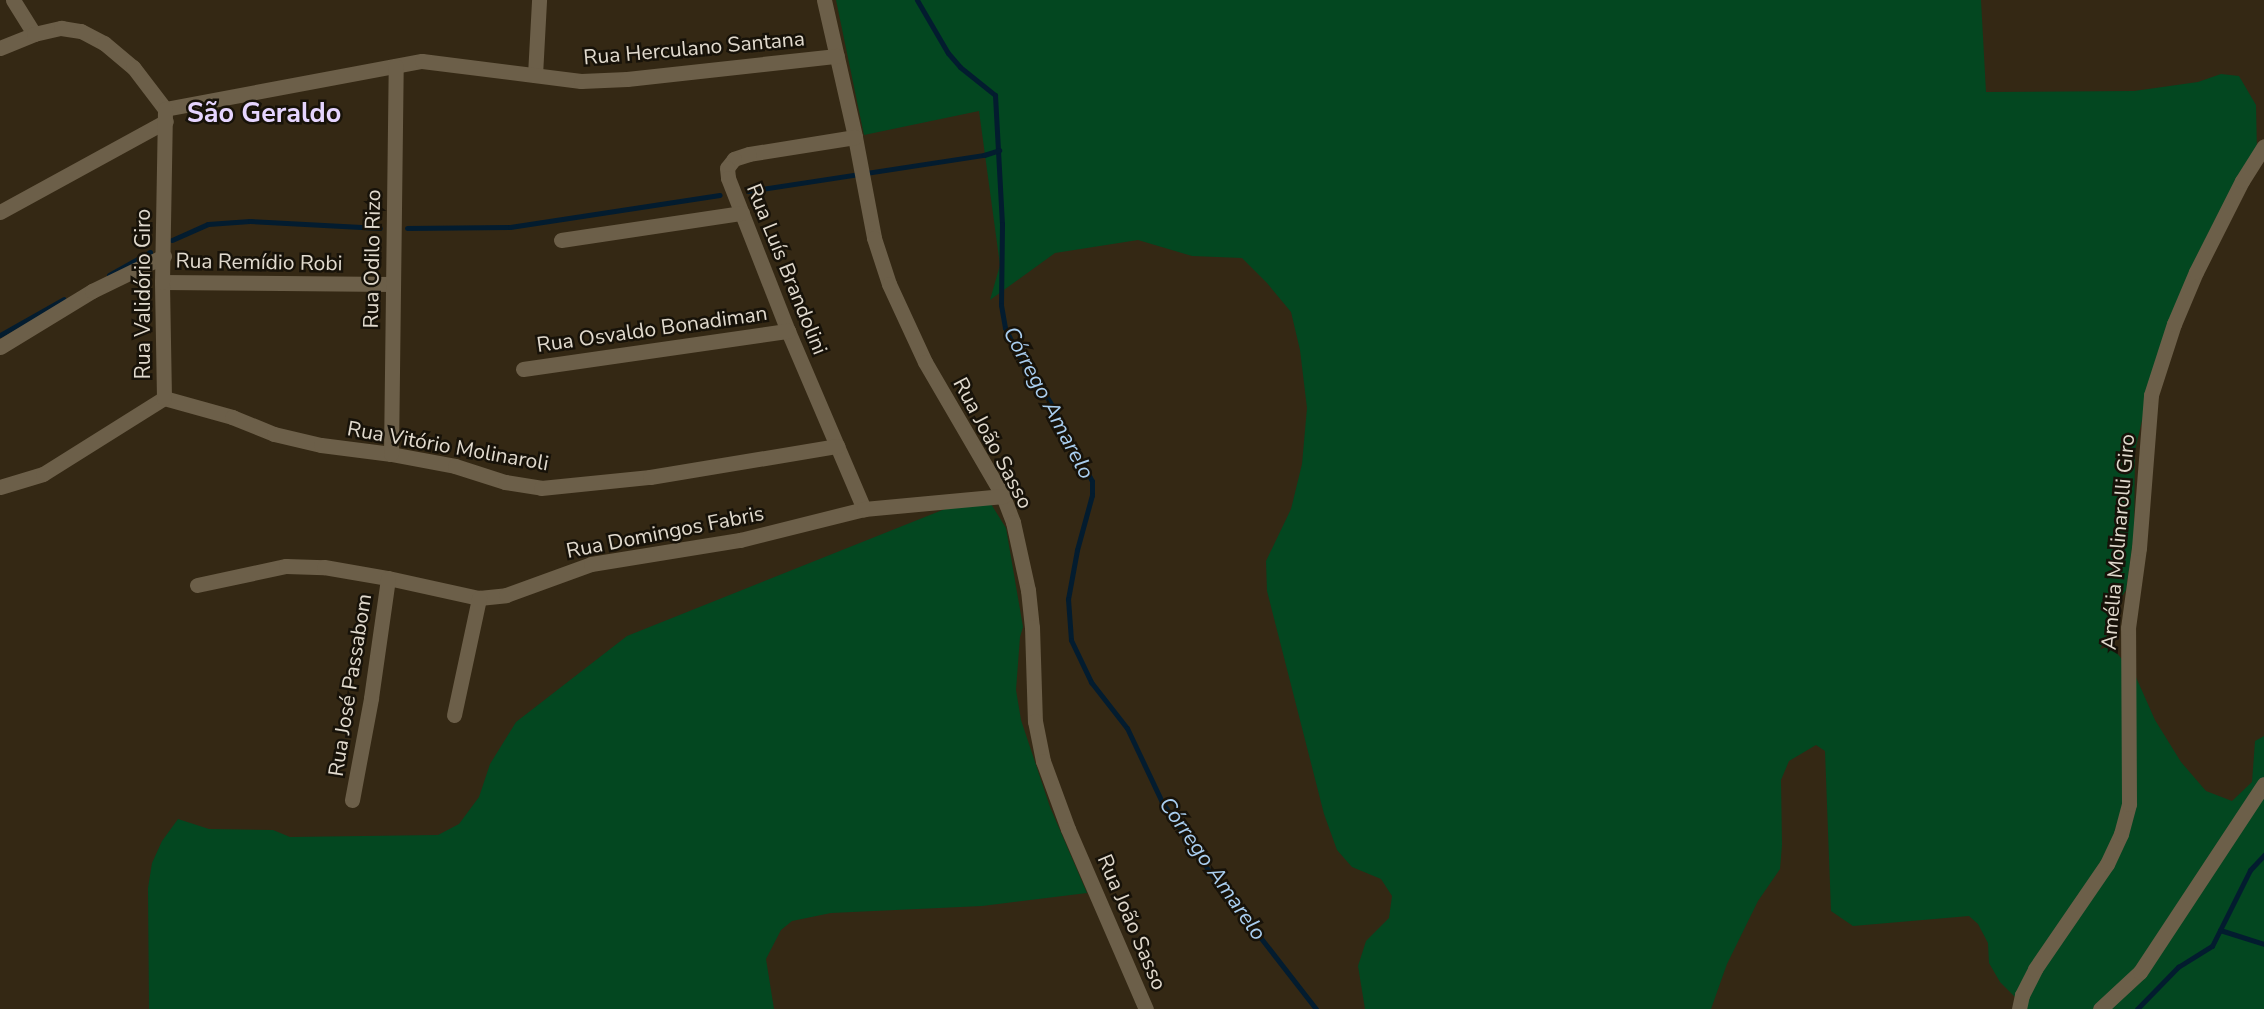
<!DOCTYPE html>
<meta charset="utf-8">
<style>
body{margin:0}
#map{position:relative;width:2264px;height:1009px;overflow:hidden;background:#342814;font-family:"Nunito Sans",sans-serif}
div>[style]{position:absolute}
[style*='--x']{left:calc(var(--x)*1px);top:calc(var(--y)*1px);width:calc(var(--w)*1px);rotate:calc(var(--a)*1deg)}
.green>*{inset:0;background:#034720}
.stream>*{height:5px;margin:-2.5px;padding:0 2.5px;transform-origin:2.5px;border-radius:2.5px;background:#031c2f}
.minor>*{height:15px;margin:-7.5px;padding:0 7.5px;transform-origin:7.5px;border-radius:7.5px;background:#6c5f49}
span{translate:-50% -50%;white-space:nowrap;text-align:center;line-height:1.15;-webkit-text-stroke:5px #171209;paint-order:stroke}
.street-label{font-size:21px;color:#e1dace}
.water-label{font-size:22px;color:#a9cef0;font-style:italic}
.district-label{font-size:27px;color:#e6d5ff;font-weight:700}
</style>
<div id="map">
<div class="green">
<i style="clip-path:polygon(836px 0,1981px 0,1986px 92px,2134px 91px,2198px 82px,2221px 74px,2239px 76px,2256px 105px,2257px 153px,2218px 244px,2150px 385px,2135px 451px,2134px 534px,2126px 590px,2111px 614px,2106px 639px,2100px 649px,2111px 646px,2135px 675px,2155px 720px,2181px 762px,2206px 791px,2232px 801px,2252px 782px,2255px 741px,2264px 736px,2264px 1009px,2027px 1009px,2000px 982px,1989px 963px,1988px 943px,1978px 924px,1969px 916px,1853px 926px,1831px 911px,1825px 751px,1816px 745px,1789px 761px,1781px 780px,1782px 845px,1780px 869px,1758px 901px,1727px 964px,1711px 1009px,1365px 1009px,1358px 966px,1366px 941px,1389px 918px,1392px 896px,1381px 879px,1352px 867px,1337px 850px,1324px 814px,1267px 591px,1266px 561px,1291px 509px,1302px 464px,1307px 408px,1300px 350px,1291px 312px,1267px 283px,1242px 258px,1192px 256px,1138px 240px,1055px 253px,990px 300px,1000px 265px,979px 111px,864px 135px)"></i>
<i style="clip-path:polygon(991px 504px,1006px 528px,1023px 627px,1020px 637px,1016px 690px,1021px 720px,1050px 807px,1087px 893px,982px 906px,831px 913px,792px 921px,781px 930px,766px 959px,774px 1009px,149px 1009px,148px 888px,152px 863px,162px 841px,178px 819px,209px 829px,273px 830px,290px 837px,438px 835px,459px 824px,479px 797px,490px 764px,516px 722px,627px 636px,955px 505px)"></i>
</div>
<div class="stream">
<i style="--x:917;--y:0;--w:61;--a:59.7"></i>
<i style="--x:948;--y:53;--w:18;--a:49"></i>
<i style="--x:960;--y:67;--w:45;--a:38.7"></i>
<i style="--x:995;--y:95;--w:129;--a:86.9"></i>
<i style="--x:1002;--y:224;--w:81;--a:90.7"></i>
<i style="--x:1001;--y:305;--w:23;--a:80"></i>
<i style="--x:1005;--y:328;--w:40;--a:63.4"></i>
<i style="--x:1023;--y:364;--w:26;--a:51"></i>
<i style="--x:1039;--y:384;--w:29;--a:59"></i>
<i style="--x:1054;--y:409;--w:81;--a:62.2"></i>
<i style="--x:1092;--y:481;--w:14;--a:90"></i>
<i style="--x:1092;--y:495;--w:57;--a:105.3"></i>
<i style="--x:1077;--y:550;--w:50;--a:100.4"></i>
<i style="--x:1068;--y:599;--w:41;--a:85.8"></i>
<i style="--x:1071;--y:640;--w:47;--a:64.5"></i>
<i style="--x:1091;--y:682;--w:58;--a:52"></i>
<i style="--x:1127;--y:728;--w:82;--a:64.7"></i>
<i style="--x:1162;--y:802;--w:87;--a:55.8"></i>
<i style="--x:1211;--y:874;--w:171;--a:52.1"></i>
<i style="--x:748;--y:191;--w:239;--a:-8.7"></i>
<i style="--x:984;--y:155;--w:16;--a:-18"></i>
<i style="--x:407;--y:228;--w:103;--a:-0.6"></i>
<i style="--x:510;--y:227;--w:212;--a:-8.7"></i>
<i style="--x:172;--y:240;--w:39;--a:-24"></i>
<i style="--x:208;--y:224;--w:42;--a:-4.1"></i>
<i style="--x:250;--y:221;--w:130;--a:3.1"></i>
<i style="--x:109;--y:275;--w:47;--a:-29.3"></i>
<i style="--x:0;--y:335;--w:73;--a:-29.4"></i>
<i style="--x:2220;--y:930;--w:46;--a:17.7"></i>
<i style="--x:2137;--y:1009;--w:59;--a:-45.7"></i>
<i style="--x:2178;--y:967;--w:40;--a:-32"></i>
<i style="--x:2212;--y:946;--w:85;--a:-63.4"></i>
<i style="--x:2250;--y:870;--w:21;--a:-47"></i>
</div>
<div class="minor">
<i style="--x:13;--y:0;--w:40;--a:58"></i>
<i style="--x:824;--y:0;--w:140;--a:77.2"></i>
<i style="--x:855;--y:137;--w:103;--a:79.3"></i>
<i style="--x:874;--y:238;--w:48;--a:71.9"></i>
<i style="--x:889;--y:284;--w:86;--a:65.2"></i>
<i style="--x:925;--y:362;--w:155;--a:59.8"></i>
<i style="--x:1003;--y:496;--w:28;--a:69"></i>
<i style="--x:1013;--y:522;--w:70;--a:77.6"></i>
<i style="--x:1028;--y:590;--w:37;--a:84"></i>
<i style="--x:1032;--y:627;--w:94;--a:88.2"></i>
<i style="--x:1035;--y:721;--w:41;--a:78.7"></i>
<i style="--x:1043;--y:761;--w:72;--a:69.8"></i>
<i style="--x:1068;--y:829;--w:196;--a:66.6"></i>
<i style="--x:0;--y:48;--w:37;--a:-22"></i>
<i style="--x:34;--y:34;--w:28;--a:-13"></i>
<i style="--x:61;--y:28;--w:20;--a:9"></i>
<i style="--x:81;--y:31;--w:26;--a:28"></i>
<i style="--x:104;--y:43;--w:38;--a:40"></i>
<i style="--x:133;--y:67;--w:53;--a:52.7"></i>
<i style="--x:535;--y:75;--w:75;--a:-86.9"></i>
<i style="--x:165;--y:109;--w:261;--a:-10.6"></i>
<i style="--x:422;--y:61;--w:160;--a:7.2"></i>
<i style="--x:581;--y:81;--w:46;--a:-2.5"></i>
<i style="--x:627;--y:79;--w:211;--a:-6.3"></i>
<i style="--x:855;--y:137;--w:107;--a:170.9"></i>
<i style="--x:749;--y:154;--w:16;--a:162"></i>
<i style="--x:734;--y:159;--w:11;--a:128"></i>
<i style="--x:727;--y:168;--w:10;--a:84"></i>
<i style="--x:728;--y:178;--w:164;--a:68.6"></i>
<i style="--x:788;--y:331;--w:194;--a:66.9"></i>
<i style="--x:0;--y:212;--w:189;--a:-28.7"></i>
<i style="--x:561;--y:240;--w:183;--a:-8.5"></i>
<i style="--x:162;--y:282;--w:230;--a:0.5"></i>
<i style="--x:0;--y:347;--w:108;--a:-31.3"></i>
<i style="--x:92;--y:291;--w:80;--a:-25.9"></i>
<i style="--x:523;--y:369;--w:268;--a:-8.2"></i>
<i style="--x:164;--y:398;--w:71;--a:15.6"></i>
<i style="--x:232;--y:417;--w:45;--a:22"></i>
<i style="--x:274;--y:434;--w:48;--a:13.2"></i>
<i style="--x:321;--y:445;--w:71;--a:7.3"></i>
<i style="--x:391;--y:454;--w:65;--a:10.6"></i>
<i style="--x:455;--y:466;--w:52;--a:17.7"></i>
<i style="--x:505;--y:482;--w:36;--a:9"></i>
<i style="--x:541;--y:488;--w:110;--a:-5.8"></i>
<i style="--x:650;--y:477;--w:190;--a:-9.4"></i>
<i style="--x:391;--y:454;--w:388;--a:-89.3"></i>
<i style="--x:0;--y:487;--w:45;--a:-16.8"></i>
<i style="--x:43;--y:474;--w:143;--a:-32.1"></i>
<i style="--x:164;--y:398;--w:116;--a:-91"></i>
<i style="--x:162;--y:282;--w:173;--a:-89"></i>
<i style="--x:197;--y:585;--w:91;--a:-12.1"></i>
<i style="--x:286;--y:566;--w:38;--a:2"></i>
<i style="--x:324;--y:567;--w:65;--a:9.8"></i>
<i style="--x:388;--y:578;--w:93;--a:12.4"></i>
<i style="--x:479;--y:598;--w:27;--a:-6"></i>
<i style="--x:506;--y:595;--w:90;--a:-20"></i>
<i style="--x:591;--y:564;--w:151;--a:-9.2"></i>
<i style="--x:740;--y:540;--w:128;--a:-14"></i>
<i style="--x:864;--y:509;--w:140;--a:-5.3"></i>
<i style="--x:454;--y:715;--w:120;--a:-77.9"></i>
<i style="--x:352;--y:800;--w:104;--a:-79.4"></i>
<i style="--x:371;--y:698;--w:121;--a:-81.9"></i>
<i style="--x:2019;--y:1009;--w:14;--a:-78"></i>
<i style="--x:2022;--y:995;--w:29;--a:-63"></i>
<i style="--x:2035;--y:969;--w:127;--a:-55.6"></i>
<i style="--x:2107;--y:864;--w:33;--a:-65"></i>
<i style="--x:2121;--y:834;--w:31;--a:-75"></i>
<i style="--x:2129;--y:804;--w:176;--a:-90.3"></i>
<i style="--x:2128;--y:628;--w:81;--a:-82.2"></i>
<i style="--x:2139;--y:548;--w:153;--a:-85.5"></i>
<i style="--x:2151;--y:395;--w:75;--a:-72.1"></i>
<i style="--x:2174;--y:324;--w:56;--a:-67.1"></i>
<i style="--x:2196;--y:272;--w:102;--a:-63.2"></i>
<i style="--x:2242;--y:181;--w:41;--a:-57.8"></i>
<i style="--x:2100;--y:1009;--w:54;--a:-42.8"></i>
<i style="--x:2140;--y:972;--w:225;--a:-56.6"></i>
</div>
<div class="street-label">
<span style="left:694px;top:48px;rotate:-5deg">Rua Herculano Santana</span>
<span style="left:372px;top:259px;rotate:-89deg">Rua Odilo Rizo</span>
<span style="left:259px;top:262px;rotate:1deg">Rua Remídio Robi</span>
<span style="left:787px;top:269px;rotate:68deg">Rua Luís Brandolini</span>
<span style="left:143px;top:294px;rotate:-90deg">Rua Validório Giro</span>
<span style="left:652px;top:329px;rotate:-8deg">Rua Osvaldo Bonadiman</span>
<span style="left:993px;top:443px;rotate:62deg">Rua João Sasso</span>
<span style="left:448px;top:446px;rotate:10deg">Rua Vitório Molinaroli</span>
<span style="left:665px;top:532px;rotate:-11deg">Rua Domingos Fabris</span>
<span style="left:2118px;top:542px;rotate:-85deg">Amélia Molinarolli Giro</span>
<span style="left:350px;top:685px;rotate:-81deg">Rua José Passabom</span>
<span style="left:1132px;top:922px;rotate:67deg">Rua João Sasso</span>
</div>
<div class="water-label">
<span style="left:1048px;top:403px;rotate:62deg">Córrego Amarelo</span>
<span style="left:1212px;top:869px;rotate:55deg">Córrego Amarelo</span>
</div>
<div class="district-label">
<span style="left:264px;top:114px">São Geraldo</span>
</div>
</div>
